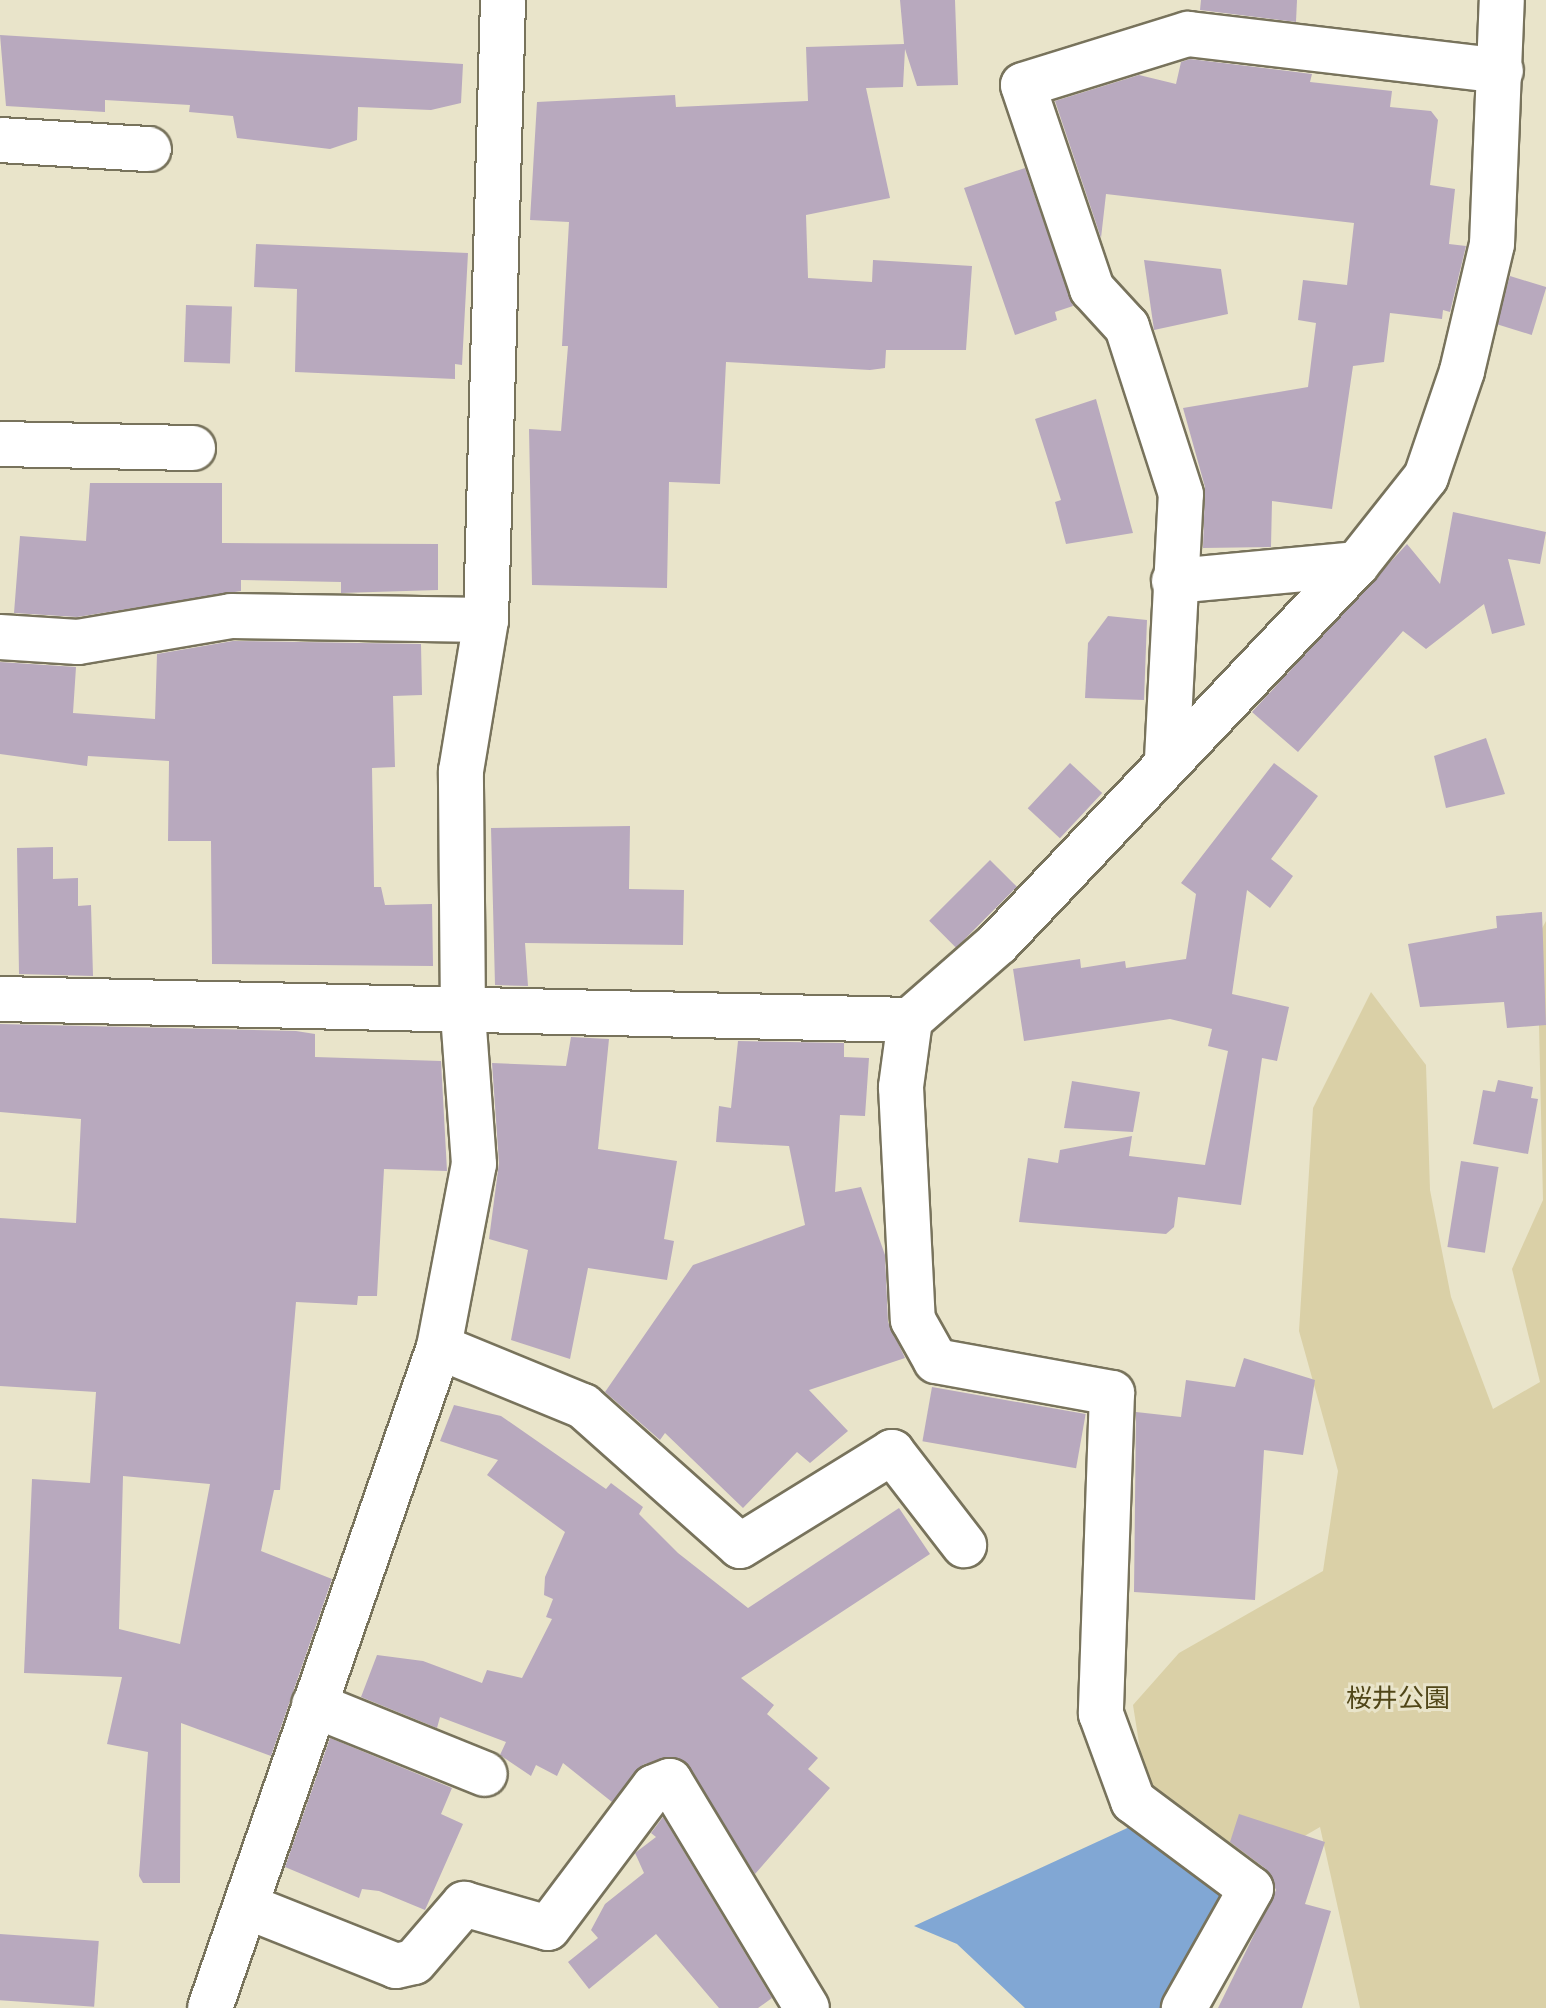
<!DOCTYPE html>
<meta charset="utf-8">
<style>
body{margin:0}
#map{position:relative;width:1546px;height:2008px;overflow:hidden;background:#e9e4ca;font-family:"Asap Condensed","Noto Sans JP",sans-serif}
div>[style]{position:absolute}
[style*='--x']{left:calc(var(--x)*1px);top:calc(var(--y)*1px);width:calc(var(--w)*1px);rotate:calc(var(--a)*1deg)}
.green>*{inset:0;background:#dad0a7}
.water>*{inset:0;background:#81a7d4}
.building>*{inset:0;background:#b8a9be;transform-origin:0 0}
.roads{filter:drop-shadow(2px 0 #78735c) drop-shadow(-2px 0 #78735c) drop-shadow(0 2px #78735c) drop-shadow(0 -2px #78735c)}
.minor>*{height:44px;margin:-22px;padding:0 22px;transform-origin:22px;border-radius:22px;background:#fff}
span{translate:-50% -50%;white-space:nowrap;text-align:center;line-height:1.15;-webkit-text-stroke:6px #e9e4ca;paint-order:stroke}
.park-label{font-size:26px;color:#504618}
</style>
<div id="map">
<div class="green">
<i style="clip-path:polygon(1546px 921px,1546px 2008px,1360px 2008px,1320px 1827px,1258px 1863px,1145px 1781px,1133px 1705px,1179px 1653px,1323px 1571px,1338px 1471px,1299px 1331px,1313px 1108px,1371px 992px,1426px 1065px,1430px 1190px,1451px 1297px,1493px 1409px,1540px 1382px,1512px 1269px,1543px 1200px,1537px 938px)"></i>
</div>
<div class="water">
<i style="clip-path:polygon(1136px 1824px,1234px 1904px,1173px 2008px,1025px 2008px,957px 1944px,914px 1926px)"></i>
</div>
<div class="building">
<i style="clip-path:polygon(900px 0,955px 0,958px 85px,917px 86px,905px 49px,903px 87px,866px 88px,890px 198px,806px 215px,808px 278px,872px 282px,873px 260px,972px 266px,966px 350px,886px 350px,885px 368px,870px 370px,726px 362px,720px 484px,669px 482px,667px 588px,532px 585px,529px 429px,561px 431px,568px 346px,562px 346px,569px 222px,530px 220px,537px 102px,675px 95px,676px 107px,808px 101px,806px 47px,904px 44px)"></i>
<i style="clip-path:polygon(1201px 0,1297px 0,1296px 22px,1200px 10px)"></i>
<i style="clip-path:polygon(0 35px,463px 64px,461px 103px,431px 110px,358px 107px,357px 140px,330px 149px,237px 138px,233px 116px,189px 112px,190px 105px,105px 100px,105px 112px,6px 106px)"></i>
<i style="clip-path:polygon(1190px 59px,1312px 74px,1310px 82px,1392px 91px,1390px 107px,1431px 111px,1438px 120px,1430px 185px,1455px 189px,1449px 244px,1466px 246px,1450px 312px,1443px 310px,1442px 319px,1390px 313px,1384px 362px,1353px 366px,1332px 509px,1272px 501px,1271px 547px,1203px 548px,1205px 487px,1183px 408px,1308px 387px,1316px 323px,1298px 320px,1303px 280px,1347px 285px,1354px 223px,1106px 194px,1101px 238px,1055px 101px,1139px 75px,1176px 84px,1181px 62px)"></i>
<i style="clip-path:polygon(1025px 168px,1073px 306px,1055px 312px,1057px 320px,1015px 335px,964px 188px)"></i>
<i style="clip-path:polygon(256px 244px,468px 253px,462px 365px,455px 364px,455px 379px,295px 372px,297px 289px,254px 287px)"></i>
<i style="clip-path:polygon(1144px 260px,1221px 269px,1228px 314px,1154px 330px)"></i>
<i style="left:1510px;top:276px;width:38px;height:50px;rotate:17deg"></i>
<i style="left:186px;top:305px;width:46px;height:57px;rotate:2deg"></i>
<i style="clip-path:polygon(1096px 399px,1133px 533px,1066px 544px,1055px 502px,1061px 500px,1035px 419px)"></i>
<i style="clip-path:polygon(90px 483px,222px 483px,222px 543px,438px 544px,438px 590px,341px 593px,341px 582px,241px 580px,241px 591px,77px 617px,14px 613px,20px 536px,86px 541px)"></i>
<i style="clip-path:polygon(1453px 512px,1546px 532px,1540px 564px,1508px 559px,1525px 625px,1492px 634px,1484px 604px,1426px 649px,1403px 631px,1298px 752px,1252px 712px,1407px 544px,1440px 584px)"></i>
<i style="clip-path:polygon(1108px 616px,1147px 620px,1144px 700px,1085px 698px,1088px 643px)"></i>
<i style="clip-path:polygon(233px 641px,421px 644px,422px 695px,393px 696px,395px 767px,372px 768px,374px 887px,381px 887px,385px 905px,432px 904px,433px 966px,212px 964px,211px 841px,168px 841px,169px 761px,88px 756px,87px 766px,0 754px,0 662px,76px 667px,73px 713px,155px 719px,157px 654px)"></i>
<i style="clip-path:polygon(1486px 738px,1505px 794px,1446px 808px,1434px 756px)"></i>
<i style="left:1070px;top:763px;width:44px;height:62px;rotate:43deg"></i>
<i style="clip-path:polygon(1274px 763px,1318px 796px,1271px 859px,1293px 876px,1270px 908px,1247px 890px,1232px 994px,1289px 1007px,1277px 1061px,1262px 1058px,1241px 1205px,1178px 1197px,1174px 1227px,1166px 1234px,1019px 1222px,1028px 1158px,1058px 1163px,1060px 1150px,1132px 1136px,1129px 1156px,1205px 1165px,1228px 1051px,1208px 1046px,1212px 1029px,1170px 1019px,1024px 1041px,1013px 969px,1080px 959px,1081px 968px,1125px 961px,1126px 968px,1186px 959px,1196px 894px,1181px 883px)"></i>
<i style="clip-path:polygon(630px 826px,629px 889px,684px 890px,683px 945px,525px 943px,528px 986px,495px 985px,491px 828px)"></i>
<i style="clip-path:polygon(53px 847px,53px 879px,78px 878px,78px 906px,91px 905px,93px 976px,19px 974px,17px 848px)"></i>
<i style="left:990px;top:860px;width:38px;height:86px;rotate:45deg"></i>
<i style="clip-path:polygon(1542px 912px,1546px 1025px,1507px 1028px,1504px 1002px,1420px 1007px,1408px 944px,1497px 928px,1496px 916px)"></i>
<i style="clip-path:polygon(evenodd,0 1024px,296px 1031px,315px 1034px,315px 1057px,441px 1061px,447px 1171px,384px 1169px,377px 1296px,358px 1296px,357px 1305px,296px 1302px,280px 1490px,274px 1490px,261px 1551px,332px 1579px,271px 1756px,181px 1723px,180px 1883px,143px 1883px,139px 1876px,148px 1752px,107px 1744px,122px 1677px,24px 1673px,32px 1479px,90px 1483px,96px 1392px,0 1386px,0 1218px,76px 1223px,81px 1119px,0 1112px,0 1024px,123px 1476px,210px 1484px,180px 1644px,119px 1629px,123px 1476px)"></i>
<i style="clip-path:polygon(571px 1037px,609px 1039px,598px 1149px,677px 1161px,664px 1239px,674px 1241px,667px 1280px,588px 1268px,570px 1359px,511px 1340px,528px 1250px,489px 1239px,499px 1163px,492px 1063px,566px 1066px)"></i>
<i style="clip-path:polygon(738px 1041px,844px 1043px,844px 1057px,869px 1058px,865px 1116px,840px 1115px,835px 1192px,861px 1187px,885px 1255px,888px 1322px,905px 1358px,809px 1390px,848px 1431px,810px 1463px,797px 1452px,743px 1508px,665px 1433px,660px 1440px,605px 1392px,693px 1265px,805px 1225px,789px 1146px,716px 1142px,719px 1106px,731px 1108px)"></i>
<i style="clip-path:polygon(1498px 1080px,1533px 1087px,1531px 1098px,1538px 1099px,1528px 1154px,1473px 1144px,1483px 1090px,1495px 1092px)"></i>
<i style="clip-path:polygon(1072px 1081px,1140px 1092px,1133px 1132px,1064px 1128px)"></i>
<i style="left:1461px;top:1161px;width:38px;height:87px;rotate:9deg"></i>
<i style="clip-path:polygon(1244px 1358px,1315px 1380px,1303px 1455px,1264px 1450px,1255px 1600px,1134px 1592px,1136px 1412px,1181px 1417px,1186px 1380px,1235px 1387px)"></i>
<i style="left:932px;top:1387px;width:156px;height:55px;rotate:10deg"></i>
<i style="clip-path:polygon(454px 1405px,501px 1416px,606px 1489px,611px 1483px,643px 1507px,639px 1514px,678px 1553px,748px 1608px,899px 1508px,930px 1554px,741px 1678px,774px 1705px,767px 1714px,818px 1758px,808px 1769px,830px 1788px,755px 1874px,683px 1760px,644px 1764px,612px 1802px,563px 1763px,557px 1776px,536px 1765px,531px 1776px,500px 1755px,506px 1742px,440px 1717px,437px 1728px,361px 1697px,377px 1655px,423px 1661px,482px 1683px,487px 1670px,522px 1678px,552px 1619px,546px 1617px,553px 1599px,544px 1595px,545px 1577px,565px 1532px,487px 1475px,498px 1460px,440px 1441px)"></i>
<i style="clip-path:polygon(330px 1738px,452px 1788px,441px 1814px,463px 1824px,425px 1910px,379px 1891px,362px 1889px,359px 1898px,285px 1867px)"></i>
<i style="clip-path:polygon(1239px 1814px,1325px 1842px,1305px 1904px,1331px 1911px,1302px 2008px,1218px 2008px,1276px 1890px,1266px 1869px,1230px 1842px)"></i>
<i style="clip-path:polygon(663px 1817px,772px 1998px,758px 2008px,719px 2008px,656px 1934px,589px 1989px,568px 1962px,598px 1938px,591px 1930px,605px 1904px,644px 1873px,635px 1853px,656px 1837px,651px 1833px)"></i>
<i style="left:0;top:1934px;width:99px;height:66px;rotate:4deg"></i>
</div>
<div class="roads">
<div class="minor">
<i style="--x:0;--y:140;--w:149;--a:3.5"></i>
<i style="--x:0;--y:444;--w:193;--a:1.2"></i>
<i style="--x:1174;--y:581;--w:184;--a:-5.3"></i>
<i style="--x:0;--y:637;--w:78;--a:3.7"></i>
<i style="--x:78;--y:642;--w:155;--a:-9.6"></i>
<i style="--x:231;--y:616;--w:255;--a:0.9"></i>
<i style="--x:1167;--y:759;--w:265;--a:-87"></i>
<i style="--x:1181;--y:494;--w:176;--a:-107.9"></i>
<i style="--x:1127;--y:327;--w:52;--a:-132.6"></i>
<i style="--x:1092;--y:289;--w:215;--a:-108.7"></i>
<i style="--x:1023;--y:85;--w:173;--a:-17.2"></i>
<i style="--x:1188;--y:34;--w:315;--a:6.7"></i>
<i style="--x:0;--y:999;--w:910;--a:1.32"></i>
<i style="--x:910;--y:1020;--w:117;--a:-41.2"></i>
<i style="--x:998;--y:943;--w:522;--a:-46.55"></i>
<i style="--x:1357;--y:564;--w:111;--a:-51.6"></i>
<i style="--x:1426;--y:477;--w:112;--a:-71.2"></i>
<i style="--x:1462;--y:371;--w:130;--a:-76.7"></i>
<i style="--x:1492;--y:244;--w:244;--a:-87.7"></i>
<i style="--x:910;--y:1020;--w:68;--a:97.7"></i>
<i style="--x:901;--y:1087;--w:233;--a:87.1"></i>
<i style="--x:913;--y:1320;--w:47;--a:60.7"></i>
<i style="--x:936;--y:1361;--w:179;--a:10.3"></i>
<i style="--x:1112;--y:1393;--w:321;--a:92"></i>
<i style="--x:1101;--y:1714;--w:93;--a:69.8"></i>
<i style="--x:1133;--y:1801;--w:147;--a:36.7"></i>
<i style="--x:1251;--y:1889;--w:137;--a:119.4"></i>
<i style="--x:439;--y:1347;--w:156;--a:22.3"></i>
<i style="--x:583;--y:1406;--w:210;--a:41.7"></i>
<i style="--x:740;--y:1546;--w:179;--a:-31.7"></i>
<i style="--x:892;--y:1452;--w:118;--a:52.3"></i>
<i style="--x:314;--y:1705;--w:184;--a:22"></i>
<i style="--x:248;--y:1907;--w:159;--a:21.7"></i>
<i style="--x:396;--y:1966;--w:18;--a:-13"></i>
<i style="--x:414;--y:1962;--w:77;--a:-49.2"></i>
<i style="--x:464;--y:1904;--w:87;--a:15.9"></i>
<i style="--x:548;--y:1928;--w:176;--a:-53.1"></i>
<i style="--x:654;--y:1787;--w:17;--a:-21"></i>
<i style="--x:670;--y:1781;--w:265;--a:58.9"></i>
<i style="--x:210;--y:2008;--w:700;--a:-70.89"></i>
<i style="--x:439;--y:1347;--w:186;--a:-79.2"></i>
<i style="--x:474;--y:1164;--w:149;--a:-94.2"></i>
<i style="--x:463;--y:1015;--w:244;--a:-90.5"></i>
<i style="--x:461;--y:771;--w:153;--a:-80.6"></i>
<i style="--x:486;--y:620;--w:620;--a:-88.43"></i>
</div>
</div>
<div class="park-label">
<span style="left:1398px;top:1699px">桜井公園</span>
</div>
</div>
